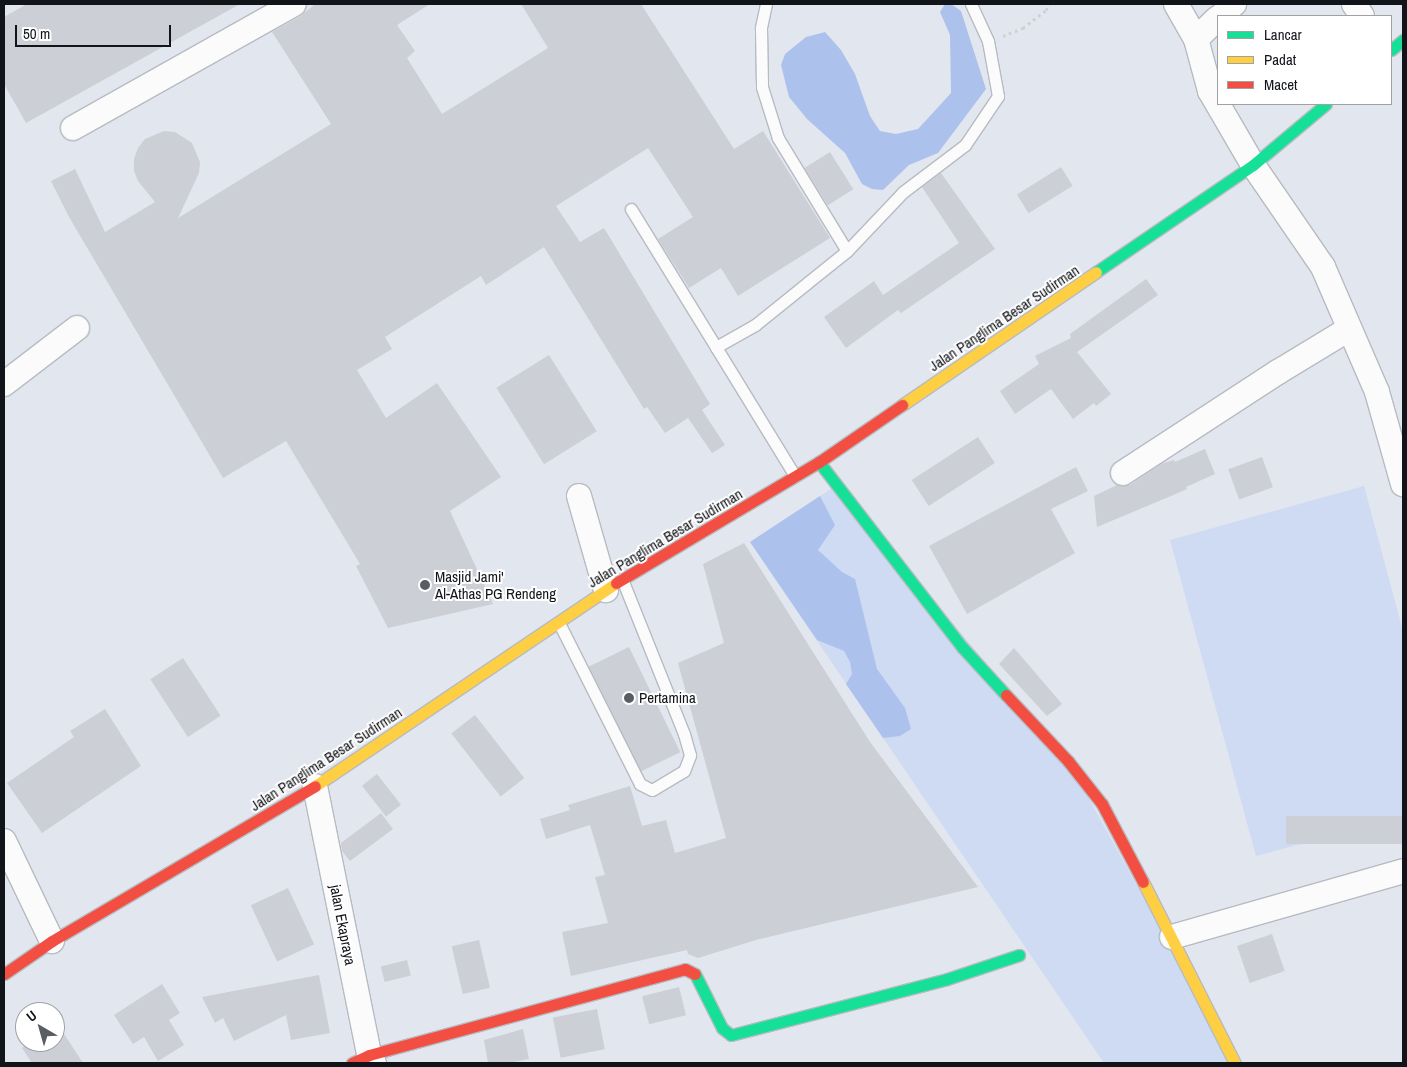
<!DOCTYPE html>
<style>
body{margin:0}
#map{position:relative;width:1407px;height:1067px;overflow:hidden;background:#e2e6ee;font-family:"Archivo Narrow",sans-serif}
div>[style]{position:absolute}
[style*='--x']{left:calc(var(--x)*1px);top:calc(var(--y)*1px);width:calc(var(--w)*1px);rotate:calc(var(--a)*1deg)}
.green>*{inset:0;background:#cedbf3}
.forest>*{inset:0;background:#acc2ec}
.building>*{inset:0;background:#cccfd6;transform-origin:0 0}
.path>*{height:3px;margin-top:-1.5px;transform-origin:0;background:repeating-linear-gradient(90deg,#ced0d2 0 2.5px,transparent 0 6.5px)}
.roads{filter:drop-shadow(1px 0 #b7bbc1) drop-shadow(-1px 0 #b7bbc1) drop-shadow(0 1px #b7bbc1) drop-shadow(0 -1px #b7bbc1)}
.lane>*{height:11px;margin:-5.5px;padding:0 5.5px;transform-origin:5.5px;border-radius:5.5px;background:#fbfbfc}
.street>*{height:24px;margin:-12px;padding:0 12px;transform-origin:12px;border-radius:12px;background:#fbfbfc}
.fast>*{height:11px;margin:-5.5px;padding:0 5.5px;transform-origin:5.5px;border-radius:5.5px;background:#16e098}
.slow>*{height:11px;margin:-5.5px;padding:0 5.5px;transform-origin:5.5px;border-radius:5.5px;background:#ffcf43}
.jam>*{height:11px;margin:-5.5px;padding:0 5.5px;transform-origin:5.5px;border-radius:5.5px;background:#f24e42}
.dots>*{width:14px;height:14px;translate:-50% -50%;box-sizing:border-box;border:2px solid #fff;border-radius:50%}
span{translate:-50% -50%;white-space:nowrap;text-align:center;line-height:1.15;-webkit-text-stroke:4px #fff;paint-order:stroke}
.street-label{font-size:15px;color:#111419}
.poi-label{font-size:15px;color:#111419}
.left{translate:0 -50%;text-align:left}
.frame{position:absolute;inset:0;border:5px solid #111419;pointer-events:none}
.legend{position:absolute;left:1217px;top:15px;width:175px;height:90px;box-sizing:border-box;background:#fff;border:1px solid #a0a1a3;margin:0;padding:6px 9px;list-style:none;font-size:15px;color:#111419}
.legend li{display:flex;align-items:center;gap:10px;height:25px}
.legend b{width:25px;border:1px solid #a0a1a3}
.north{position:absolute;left:15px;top:1002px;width:50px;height:50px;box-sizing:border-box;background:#fff;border:1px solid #a0a1a3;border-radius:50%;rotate:322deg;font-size:14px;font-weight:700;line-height:20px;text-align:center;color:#111419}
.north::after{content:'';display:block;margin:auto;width:18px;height:22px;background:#5a5e64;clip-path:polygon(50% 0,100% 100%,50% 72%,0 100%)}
.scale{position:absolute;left:15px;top:25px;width:156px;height:22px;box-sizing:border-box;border:2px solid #111419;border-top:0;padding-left:6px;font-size:15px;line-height:18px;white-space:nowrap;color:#111419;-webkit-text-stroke:4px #fff;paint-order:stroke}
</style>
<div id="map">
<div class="green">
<i style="clip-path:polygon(837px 485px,1068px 761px,1235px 1063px,1104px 1063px,750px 542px)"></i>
<i style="clip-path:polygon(1364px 486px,1403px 631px,1403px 816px,1256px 856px,1170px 540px)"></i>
</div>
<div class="forest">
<i style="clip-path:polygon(945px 4px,951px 4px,961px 11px,986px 89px,938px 153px,909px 165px,883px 190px,872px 189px,862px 184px,845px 153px,807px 119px,789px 97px,781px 65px,785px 54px,806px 37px,825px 32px,841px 50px,855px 74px,870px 116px,880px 131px,896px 134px,918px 129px,951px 93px,950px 35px,940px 12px)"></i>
<i style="clip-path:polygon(820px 496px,835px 525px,818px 550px,842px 572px,855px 579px,877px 669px,905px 708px,911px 729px,900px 736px,883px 738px,846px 684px,852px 674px,850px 662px,844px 651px,817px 640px,750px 542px)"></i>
</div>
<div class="building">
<i style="clip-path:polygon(27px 4px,240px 4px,26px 123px,4px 84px,4px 17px)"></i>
<i style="clip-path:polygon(315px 4px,430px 4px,397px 25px,415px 51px,407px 58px,442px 114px,548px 48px,521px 4px,641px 4px,734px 149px,763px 131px,830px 238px,738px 296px,721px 268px,689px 288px,658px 239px,693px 217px,648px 148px,556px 206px,580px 242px,604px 228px,710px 404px,702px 410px,725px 445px,712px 453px,688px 418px,665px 433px,647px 407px,644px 409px,544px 247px,486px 285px,481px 276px,385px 337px,392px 349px,357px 370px,386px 418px,437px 383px,501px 477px,450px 511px,493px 604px,388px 628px,356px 566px,360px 564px,286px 441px,223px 478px,69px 217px,51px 181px,75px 169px,105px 232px,155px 202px,138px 181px,134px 171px,134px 159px,138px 148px,145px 139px,164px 131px,175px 132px,192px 143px,200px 162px,199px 173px,178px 218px,331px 124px,272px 32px,301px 16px)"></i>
<i style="left:830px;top:152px;width:44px;height:30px;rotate:58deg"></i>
<i style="left:1061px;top:167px;width:22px;height:52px;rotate:58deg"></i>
<i style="clip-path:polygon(941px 173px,995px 249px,901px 313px,898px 310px,846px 348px,824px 317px,874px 281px,883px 295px,959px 243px,922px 187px)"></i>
<i style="clip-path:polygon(1146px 279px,1158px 295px,1077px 352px,1111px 394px,1096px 406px,1094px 403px,1073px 419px,1051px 389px,1015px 414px,1000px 391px,1039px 364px,1035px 356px,1071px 338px,1070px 334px)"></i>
<i style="left:549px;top:355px;width:90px;height:62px;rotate:58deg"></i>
<i style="left:978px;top:437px;width:31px;height:79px;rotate:57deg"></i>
<i style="clip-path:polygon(1205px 449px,1215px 474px,1186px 487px,1187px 489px,1171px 496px,1097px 527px,1094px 496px,1117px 485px,1130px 485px,1161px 464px,1174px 460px,1175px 462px)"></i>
<i style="left:1262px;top:457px;width:32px;height:36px;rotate:70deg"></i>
<i style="clip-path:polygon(1076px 467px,1088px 491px,1051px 509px,1075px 553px,967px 614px,929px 546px)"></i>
<i style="clip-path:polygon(744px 543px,870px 742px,978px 887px,756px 940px,698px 958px,688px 954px,687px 950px,571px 976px,562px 932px,608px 923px,595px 877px,605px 875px,590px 825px,546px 839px,540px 819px,570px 810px,568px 805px,630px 786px,642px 826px,666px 820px,675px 853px,726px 838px,678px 663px,724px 643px,703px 564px)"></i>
<i style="left:629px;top:647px;width:117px;height:45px;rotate:64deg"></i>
<i style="clip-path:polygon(1014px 648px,1062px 704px,1047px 716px,999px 664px)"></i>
<i style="left:183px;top:658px;width:69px;height:39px;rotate:57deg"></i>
<i style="clip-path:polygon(105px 709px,141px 766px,42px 833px,7px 783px,74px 737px,70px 731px)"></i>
<i style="left:475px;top:715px;width:80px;height:30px;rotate:52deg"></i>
<i style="left:377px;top:774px;width:39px;height:19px;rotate:52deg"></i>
<i style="clip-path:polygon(381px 813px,393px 829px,350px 861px,342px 851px,341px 843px)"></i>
<i style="left:1403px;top:816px;width:28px;height:117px;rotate:90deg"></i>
<i style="left:288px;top:888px;width:62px;height:41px;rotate:65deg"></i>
<i style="left:1272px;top:934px;width:39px;height:37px;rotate:71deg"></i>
<i style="left:479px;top:940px;width:49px;height:28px;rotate:77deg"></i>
<i style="left:407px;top:960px;width:16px;height:27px;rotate:76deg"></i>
<i style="clip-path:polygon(319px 975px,330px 1033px,291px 1040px,286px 1015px,234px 1041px,223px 1018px,215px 1023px,202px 997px)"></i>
<i style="clip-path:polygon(162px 984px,180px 1013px,169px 1020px,184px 1045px,158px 1061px,144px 1037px,133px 1044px,114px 1015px)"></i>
<i style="left:679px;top:987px;width:29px;height:38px;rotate:76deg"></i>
<i style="left:597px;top:1009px;width:41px;height:45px;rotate:79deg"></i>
<i style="clip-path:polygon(55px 1020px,83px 1063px,32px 1063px,22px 1048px,31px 1042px,55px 1042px)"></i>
<i style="clip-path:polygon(523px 1029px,529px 1059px,509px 1063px,488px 1063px,484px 1040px)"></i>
</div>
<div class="path">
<i style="--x:1003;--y:36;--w:22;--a:-22"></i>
<i style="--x:1023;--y:28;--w:29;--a:-38"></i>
<i style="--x:1046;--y:10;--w:7;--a:-56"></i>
</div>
<div class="roads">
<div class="lane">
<i style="--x:766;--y:4;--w:25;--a:102"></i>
<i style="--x:761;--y:28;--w:59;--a:89"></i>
<i style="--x:762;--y:87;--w:53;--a:72.6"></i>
<i style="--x:778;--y:138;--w:132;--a:58.6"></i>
<i style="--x:631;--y:209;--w:162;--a:58.4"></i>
<i style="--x:795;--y:476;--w:151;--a:-121.5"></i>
<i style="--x:716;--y:347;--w:45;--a:-29.4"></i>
<i style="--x:755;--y:325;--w:67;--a:-38.9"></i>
<i style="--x:807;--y:283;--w:51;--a:-38.7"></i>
<i style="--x:847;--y:251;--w:81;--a:-46.5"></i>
<i style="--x:903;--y:192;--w:78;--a:-37.2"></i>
<i style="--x:965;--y:145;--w:59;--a:-56"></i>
<i style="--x:998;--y:96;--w:56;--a:-100.3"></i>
<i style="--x:988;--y:41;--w:41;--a:-114.7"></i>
<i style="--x:559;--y:623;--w:180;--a:63.3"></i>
<i style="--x:640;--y:784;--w:13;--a:27"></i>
<i style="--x:652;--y:790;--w:37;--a:-31"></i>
<i style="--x:684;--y:771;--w:17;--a:-69"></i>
<i style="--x:690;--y:755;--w:22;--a:-106"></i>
<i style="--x:684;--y:734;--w:167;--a:-111.8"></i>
</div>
<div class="street">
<i style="--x:1176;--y:4;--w:40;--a:60.3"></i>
<i style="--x:1196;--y:39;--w:54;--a:74.9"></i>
<i style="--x:1210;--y:91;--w:86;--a:59.8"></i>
<i style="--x:1253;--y:165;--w:124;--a:55.5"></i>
<i style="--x:1323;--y:267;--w:136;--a:66.6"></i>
<i style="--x:1377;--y:392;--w:96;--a:74.2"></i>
<i style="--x:1354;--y:4;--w:14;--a:56"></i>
<i style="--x:1221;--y:16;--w:18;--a:-43"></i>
<i style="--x:1196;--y:39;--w:30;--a:-44"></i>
<i style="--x:73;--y:128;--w:253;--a:-29.3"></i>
<i style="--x:4;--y:384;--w:92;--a:-37.5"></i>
<i style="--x:1123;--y:473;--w:185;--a:-33.1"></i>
<i style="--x:1278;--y:372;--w:83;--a:-31.2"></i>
<i style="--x:579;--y:496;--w:98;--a:74"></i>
<i style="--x:315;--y:786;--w:274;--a:78.6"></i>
<i style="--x:369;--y:1055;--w:9;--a:58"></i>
<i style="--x:4;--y:841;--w:111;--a:64.4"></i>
<i style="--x:1172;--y:937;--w:240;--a:-15.9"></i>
</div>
<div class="fast">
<i style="--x:1391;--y:50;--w:16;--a:-40"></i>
<i style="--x:1096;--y:272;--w:190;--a:-34.3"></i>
<i style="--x:1253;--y:165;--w:95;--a:-39.9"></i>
<i style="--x:819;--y:462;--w:234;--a:52.3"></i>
<i style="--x:962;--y:647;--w:65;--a:47.5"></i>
<i style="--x:695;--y:974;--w:60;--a:63.4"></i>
<i style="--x:722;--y:1028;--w:11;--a:38"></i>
<i style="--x:731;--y:1035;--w:223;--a:-14.5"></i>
<i style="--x:947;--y:979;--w:76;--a:-18.4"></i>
</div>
<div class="slow">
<i style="--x:902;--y:405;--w:235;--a:-34.4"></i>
<i style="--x:315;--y:786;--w:363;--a:-34"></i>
<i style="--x:1143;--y:882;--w:203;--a:63.1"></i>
</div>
<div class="jam">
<i style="--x:616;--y:583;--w:236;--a:-30.8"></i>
<i style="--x:819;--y:462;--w:101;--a:-34.5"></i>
<i style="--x:1006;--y:695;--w:91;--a:46.8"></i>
<i style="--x:1068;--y:761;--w:55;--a:51.7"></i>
<i style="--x:1102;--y:804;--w:88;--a:62.3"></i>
<i style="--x:4;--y:974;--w:58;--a:-34.5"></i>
<i style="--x:52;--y:941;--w:305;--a:-30.5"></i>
<i style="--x:352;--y:1063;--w:19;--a:-25"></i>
<i style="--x:369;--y:1055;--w:327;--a:-15.2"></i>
<i style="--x:685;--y:969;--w:11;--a:27"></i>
</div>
</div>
<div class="dots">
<i style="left:425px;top:585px;background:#5a5e64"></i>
<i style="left:629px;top:698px;background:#5a5e64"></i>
</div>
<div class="street-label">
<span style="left:1004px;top:318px;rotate:-34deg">Jalan Panglima Besar Sudirman</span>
<span style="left:665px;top:538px;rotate:-31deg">Jalan Panglima Besar Sudirman</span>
<span style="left:326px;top:759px;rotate:-33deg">Jalan Panglima Besar Sudirman</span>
<span style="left:343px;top:925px;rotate:79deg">jalan Ekapraya</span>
</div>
<div class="poi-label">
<span class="left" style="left:435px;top:585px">Masjid Jami'<br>Al-Athas PG Rendeng</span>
<span class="left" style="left:639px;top:698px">Pertamina</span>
</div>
<div class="frame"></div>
<ul class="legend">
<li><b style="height:6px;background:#16e098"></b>Lancar</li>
<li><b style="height:6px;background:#ffcf43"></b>Padat</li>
<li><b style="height:6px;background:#f24e42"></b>Macet</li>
</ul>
<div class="north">U</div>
<div class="scale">50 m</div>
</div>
